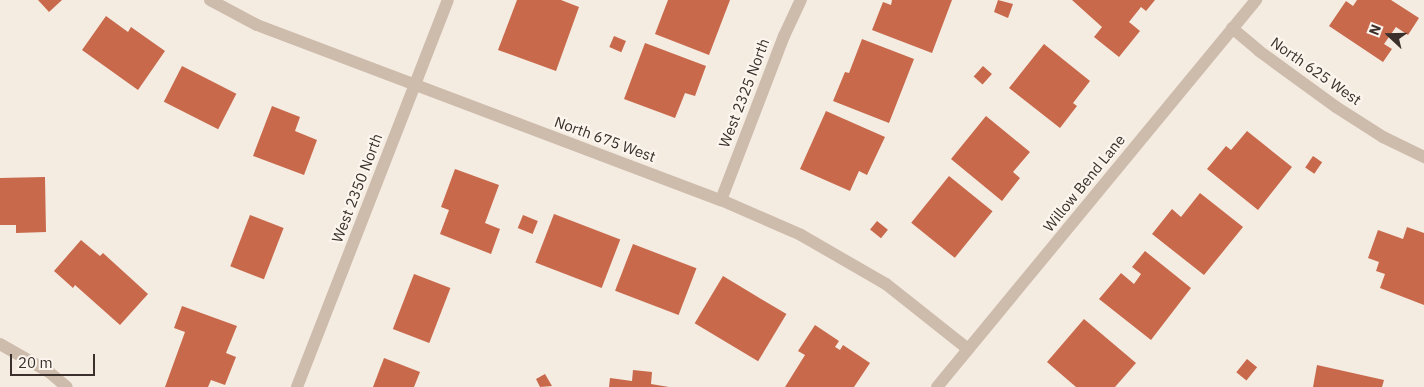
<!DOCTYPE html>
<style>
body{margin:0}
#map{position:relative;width:1424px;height:387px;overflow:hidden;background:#f4ebe1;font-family:"IBM Plex Sans",sans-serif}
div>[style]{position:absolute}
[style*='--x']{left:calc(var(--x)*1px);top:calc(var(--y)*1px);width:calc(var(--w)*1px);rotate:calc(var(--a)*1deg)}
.building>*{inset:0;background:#c8694b;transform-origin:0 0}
.minor>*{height:12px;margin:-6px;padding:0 6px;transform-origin:6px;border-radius:6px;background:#cdbbac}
span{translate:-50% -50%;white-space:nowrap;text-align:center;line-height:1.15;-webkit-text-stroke:4.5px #fbf5ee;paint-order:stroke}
.street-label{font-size:15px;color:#3b302b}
.north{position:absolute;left:1364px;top:10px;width:50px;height:50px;-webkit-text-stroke:4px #fbf5ee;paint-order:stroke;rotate:291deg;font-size:14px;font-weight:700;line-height:20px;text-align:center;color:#3b302b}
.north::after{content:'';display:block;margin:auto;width:18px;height:22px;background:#3b302b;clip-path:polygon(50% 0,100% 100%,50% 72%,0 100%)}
.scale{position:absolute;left:10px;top:354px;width:85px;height:22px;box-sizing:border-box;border:2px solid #3b302b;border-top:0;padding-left:6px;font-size:15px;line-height:18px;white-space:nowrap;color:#3b302b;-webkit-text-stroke:4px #fbf5ee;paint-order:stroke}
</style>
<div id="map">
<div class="building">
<i style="clip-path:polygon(38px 0,62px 0,49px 12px)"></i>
<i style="clip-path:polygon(517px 0,561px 0,579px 7px,556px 71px,498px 50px)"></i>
<i style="clip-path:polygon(668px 0,730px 0,709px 55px,655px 34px)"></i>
<i style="clip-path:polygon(892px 0,952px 0,932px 53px,872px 30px,883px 2px,891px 5px)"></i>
<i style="clip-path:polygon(998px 0,1013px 4px,1008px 18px,994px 12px)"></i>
<i style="clip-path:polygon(1072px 0,1155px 0,1146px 11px,1141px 7px,1129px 22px,1140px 31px,1119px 57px,1094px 37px,1102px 27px)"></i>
<i style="clip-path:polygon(1357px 0,1391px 0,1419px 18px,1408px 35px,1396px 27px,1384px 44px,1392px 49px,1383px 62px,1329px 26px,1346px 1px,1353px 6px)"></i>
<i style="clip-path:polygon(106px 16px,128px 32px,131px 27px,165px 51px,138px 90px,82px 50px)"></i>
<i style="left:614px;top:36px;width:13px;height:12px;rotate:23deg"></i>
<i style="clip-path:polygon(862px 39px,914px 59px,889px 123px,833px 101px,845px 72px,849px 73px)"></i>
<i style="clip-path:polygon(645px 43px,706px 66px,695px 96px,685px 93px,675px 118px,624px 99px)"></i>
<i style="clip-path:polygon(1044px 44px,1090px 81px,1073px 103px,1077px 106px,1060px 128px,1009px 88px)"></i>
<i style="left:182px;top:66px;width:61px;height:40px;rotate:27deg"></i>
<i style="left:983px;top:66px;width:12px;height:14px;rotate:42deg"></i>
<i style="clip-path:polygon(272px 106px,300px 117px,295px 131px,317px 140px,304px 175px,253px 156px)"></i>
<i style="clip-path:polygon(826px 111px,885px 137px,867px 175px,859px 171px,850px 191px,800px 169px)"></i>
<i style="clip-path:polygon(986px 116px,1030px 152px,1013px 172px,1020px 178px,1002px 201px,951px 159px)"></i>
<i style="clip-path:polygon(1247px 131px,1292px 167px,1258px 210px,1207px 169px,1226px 146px,1231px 150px)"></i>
<i style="left:1313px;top:156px;width:11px;height:14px;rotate:34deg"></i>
<i style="clip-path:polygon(455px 169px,499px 185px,485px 223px,500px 229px,491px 254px,440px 234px,449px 210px,441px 207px)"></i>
<i style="left:949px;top:176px;width:56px;height:60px;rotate:39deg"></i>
<i style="clip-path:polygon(45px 177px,46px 232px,16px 233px,16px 225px,0 225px,0 178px)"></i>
<i style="clip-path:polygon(1200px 193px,1243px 227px,1204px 275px,1152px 234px,1172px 209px,1181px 217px)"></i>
<i style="left:554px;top:214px;width:71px;height:52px;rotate:21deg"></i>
<i style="left:250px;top:215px;width:36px;height:55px;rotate:21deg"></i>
<i style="left:523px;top:215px;width:16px;height:14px;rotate:22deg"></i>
<i style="left:877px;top:221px;width:14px;height:11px;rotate:39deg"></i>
<i style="clip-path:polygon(1407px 227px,1424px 233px,1424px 305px,1380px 288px,1385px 274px,1376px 271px,1379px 262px,1368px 258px,1378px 230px,1403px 239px)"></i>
<i style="clip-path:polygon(81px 240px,100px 256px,103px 253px,148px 294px,120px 325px,75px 285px,73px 288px,54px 271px)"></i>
<i style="left:633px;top:244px;width:68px;height:50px;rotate:21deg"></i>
<i style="clip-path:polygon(1145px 251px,1191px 288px,1151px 340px,1099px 299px,1121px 273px,1134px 284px,1141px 274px,1132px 267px)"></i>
<i style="left:414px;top:274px;width:39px;height:59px;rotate:21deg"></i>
<i style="left:723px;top:276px;width:74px;height:55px;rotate:31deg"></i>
<i style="clip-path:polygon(182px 306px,237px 326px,226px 353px,236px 357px,225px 385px,211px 380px,208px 387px,165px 387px,185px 332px,174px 328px)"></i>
<i style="clip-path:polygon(1084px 319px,1136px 363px,1115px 387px,1076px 387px,1047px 362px)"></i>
<i style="clip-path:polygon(815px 325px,839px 341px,835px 347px,840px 350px,843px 345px,870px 363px,854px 387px,785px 387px,805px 355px,798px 351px)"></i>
<i style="clip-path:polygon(384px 358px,420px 372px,414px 387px,373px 387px)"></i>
<i style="left:1247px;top:359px;width:13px;height:17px;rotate:39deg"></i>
<i style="clip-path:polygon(1317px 365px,1384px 380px,1382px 387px,1313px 387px)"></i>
<i style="clip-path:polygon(633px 370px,652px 372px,651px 384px,669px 387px,609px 387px,610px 378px,632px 381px)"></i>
<i style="clip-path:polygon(545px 374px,552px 386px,540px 387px,536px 379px)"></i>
</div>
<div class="minor">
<i style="--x:210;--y:0;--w:53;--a:28"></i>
<i style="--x:257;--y:25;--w:496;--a:20.7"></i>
<i style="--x:721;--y:200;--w:87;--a:23.6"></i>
<i style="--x:801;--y:235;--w:98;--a:30"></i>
<i style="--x:886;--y:284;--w:105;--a:38.4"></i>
<i style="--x:1232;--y:28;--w:35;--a:40"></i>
<i style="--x:1259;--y:51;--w:95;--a:36"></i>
<i style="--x:1336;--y:107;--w:56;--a:32.6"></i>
<i style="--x:1383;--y:137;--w:46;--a:26"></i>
<i style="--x:721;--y:200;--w:176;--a:-69"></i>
<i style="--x:784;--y:36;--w:40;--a:-65"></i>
<i style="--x:0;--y:344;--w:56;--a:29.7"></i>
<i style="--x:49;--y:372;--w:23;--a:40"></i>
<i style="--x:297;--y:387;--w:415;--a:-68.7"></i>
<i style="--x:937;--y:387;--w:502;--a:-50.5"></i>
</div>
<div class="street-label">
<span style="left:1316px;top:71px;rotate:35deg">North 625 West</span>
<span style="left:744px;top:93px;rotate:-69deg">West 2325 North</span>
<span style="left:605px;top:139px;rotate:20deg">North 675 West</span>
<span style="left:1084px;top:183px;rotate:-51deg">Willow Bend Lane</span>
<span style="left:357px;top:188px;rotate:-69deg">West 2350 North</span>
</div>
<div class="north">N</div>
<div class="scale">20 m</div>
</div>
